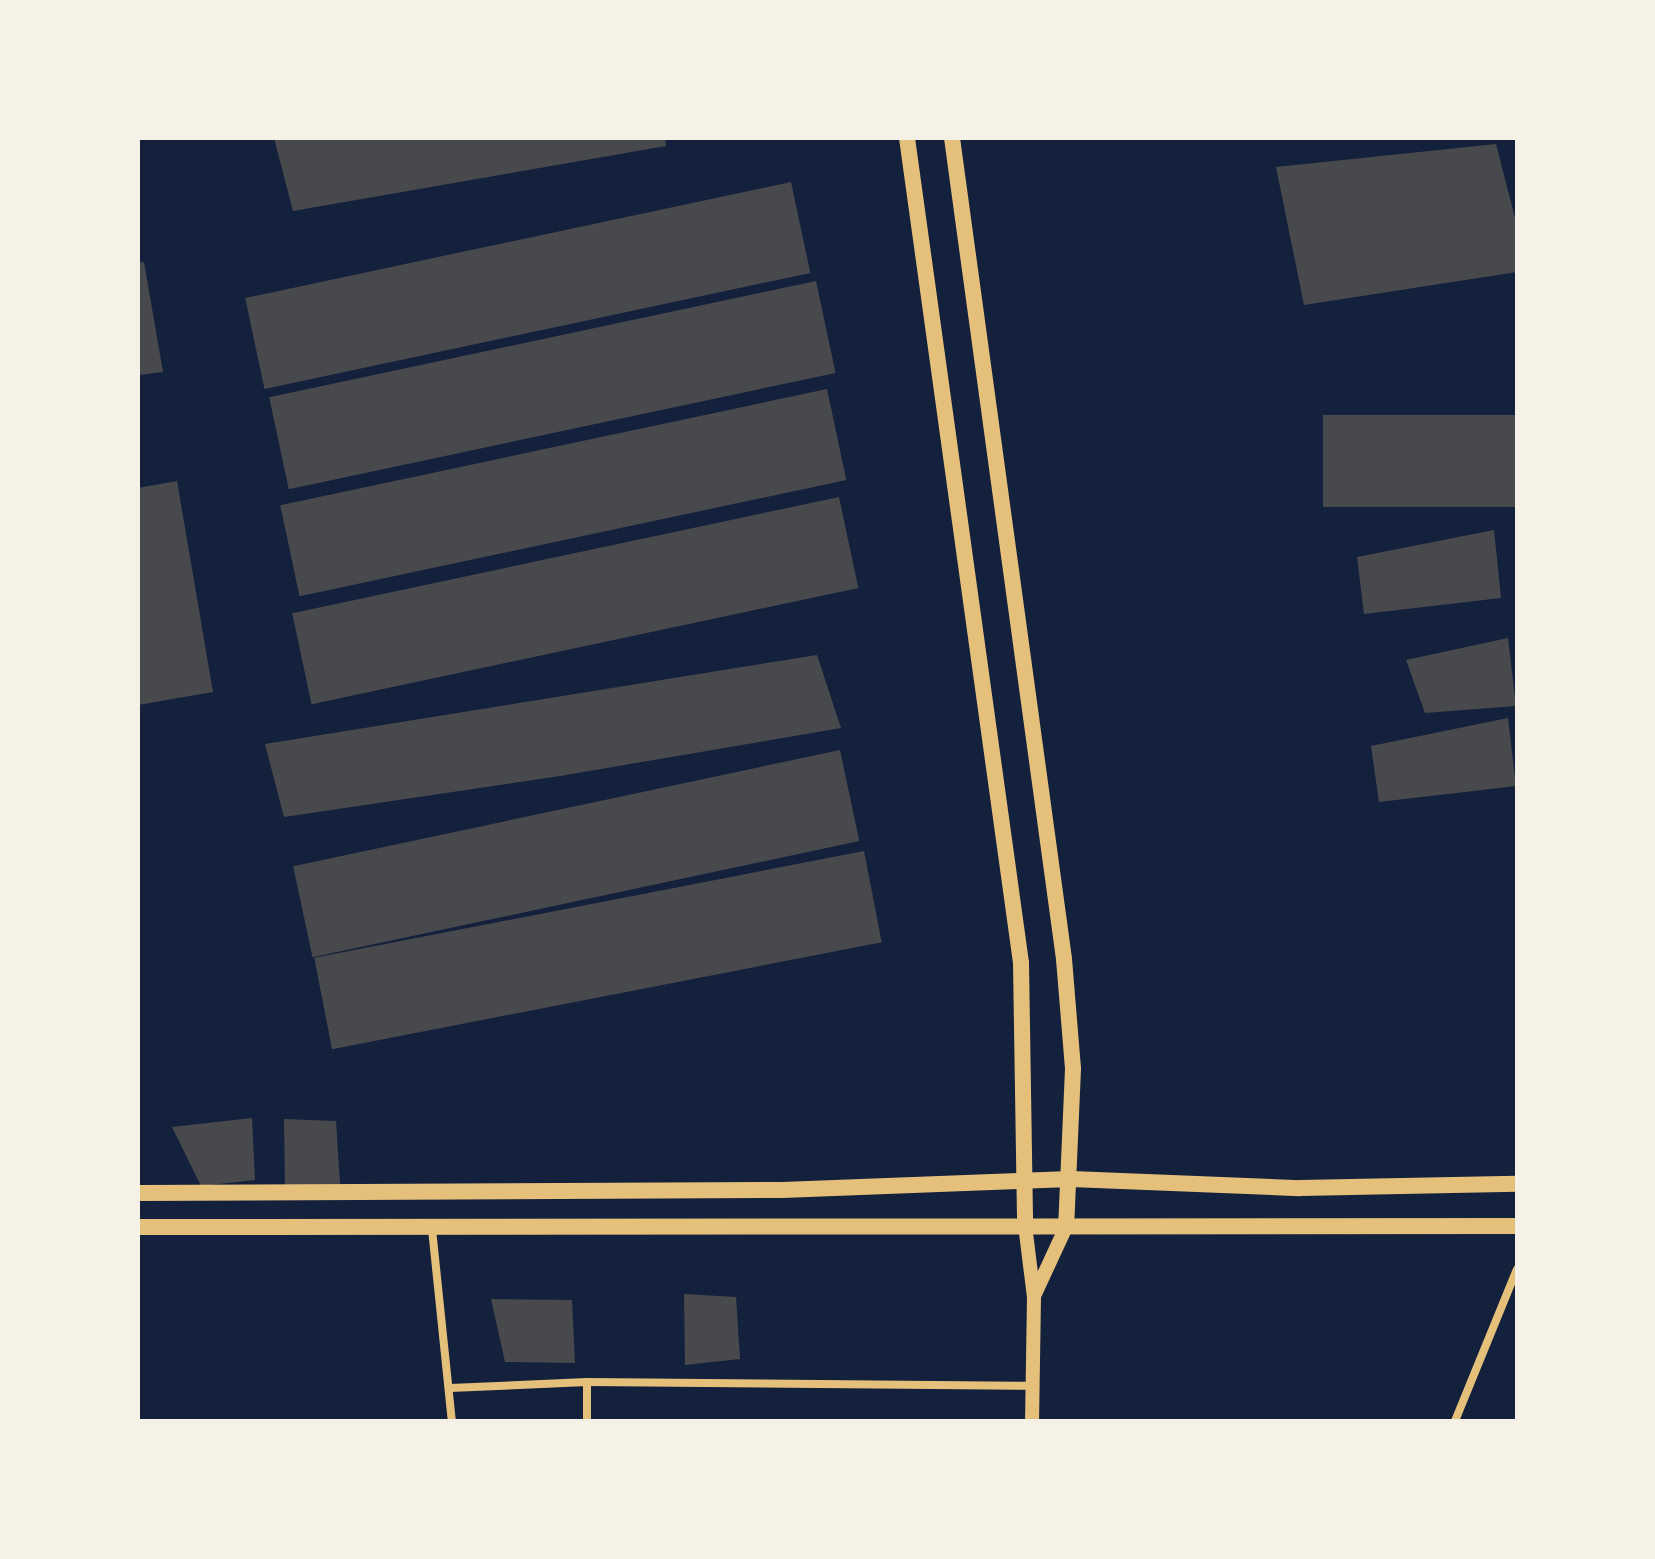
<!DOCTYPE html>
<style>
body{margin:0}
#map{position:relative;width:1655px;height:1559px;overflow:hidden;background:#14213d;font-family:"Work Sans",sans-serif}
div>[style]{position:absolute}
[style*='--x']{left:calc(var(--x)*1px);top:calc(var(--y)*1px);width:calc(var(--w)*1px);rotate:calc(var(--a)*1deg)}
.building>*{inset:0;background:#48494c;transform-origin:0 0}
.minor>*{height:8px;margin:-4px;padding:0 4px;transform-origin:4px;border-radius:4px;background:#e5c07b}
.tertiary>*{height:14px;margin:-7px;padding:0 7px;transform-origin:7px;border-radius:7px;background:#e5c07b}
.secondary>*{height:16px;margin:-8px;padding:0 8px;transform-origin:8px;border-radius:8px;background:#e5c07b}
span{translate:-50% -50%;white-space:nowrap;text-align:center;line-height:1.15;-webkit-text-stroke:6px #f6f1e7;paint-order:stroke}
.frame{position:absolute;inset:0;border:140px solid #f6f1e7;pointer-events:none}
</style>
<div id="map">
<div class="building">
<i style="clip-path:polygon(274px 138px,665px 138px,666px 146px,293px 211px)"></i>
<i style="clip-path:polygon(1496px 144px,1517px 226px,1517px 272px,1304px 305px,1276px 167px)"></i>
<i style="left:791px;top:182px;width:93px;height:558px;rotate:78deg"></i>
<i style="clip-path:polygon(144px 262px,163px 372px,138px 375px,138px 263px)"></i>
<i style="left:816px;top:281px;width:94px;height:559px;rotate:78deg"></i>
<i style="left:827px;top:389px;width:93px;height:559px;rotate:78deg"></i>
<i style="left:1517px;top:415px;width:92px;height:194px;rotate:90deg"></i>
<i style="clip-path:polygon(177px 481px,213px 692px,138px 705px,138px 488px)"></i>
<i style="left:839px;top:497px;width:93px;height:559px;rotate:78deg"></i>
<i style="clip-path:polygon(1494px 530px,1501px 598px,1364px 614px,1357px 557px)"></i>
<i style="clip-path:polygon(1508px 638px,1516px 706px,1425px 713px,1406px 660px)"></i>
<i style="clip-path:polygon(817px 655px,841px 728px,560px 776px,284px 817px,265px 744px)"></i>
<i style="clip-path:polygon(1508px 718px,1516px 786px,1379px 802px,1371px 746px)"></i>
<i style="left:840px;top:750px;width:93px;height:559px;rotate:78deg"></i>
<i style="left:864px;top:851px;width:93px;height:560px;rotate:79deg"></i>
<i style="clip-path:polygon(252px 1118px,255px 1180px,201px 1186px,172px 1127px)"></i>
<i style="clip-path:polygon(284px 1119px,336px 1121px,340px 1184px,285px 1189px)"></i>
<i style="clip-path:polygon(684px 1294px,736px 1297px,740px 1359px,685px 1365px)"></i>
<i style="clip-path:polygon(491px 1299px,572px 1300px,575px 1363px,505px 1362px)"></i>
</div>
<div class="minor">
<i style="--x:432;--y:1229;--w:193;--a:84.1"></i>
<i style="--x:587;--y:1382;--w:39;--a:90"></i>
<i style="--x:450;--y:1388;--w:137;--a:-2.5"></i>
<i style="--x:587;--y:1382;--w:444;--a:0.5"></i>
<i style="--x:1455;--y:1421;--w:164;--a:-67.8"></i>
</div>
<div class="tertiary">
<i style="--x:1025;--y:1225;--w:73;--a:82.9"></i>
<i style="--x:1034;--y:1297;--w:124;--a:90.9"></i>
<i style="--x:1034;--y:1296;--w:76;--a:-65.1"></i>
</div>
<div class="secondary">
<i style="--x:907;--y:138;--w:833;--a:82.13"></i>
<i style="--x:1021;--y:963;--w:262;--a:89.1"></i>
<i style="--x:952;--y:138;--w:829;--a:82.23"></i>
<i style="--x:1064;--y:959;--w:110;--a:85.3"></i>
<i style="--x:1073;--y:1069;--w:158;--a:92.5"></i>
<i style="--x:138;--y:1193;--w:644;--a:-0.27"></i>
<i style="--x:782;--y:1190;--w:289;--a:-2.2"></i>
<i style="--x:1071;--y:1179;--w:229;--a:2.3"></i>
<i style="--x:1300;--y:1188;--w:217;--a:-1.1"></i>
<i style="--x:138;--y:1227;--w:1379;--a:-0.04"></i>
</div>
<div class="frame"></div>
</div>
